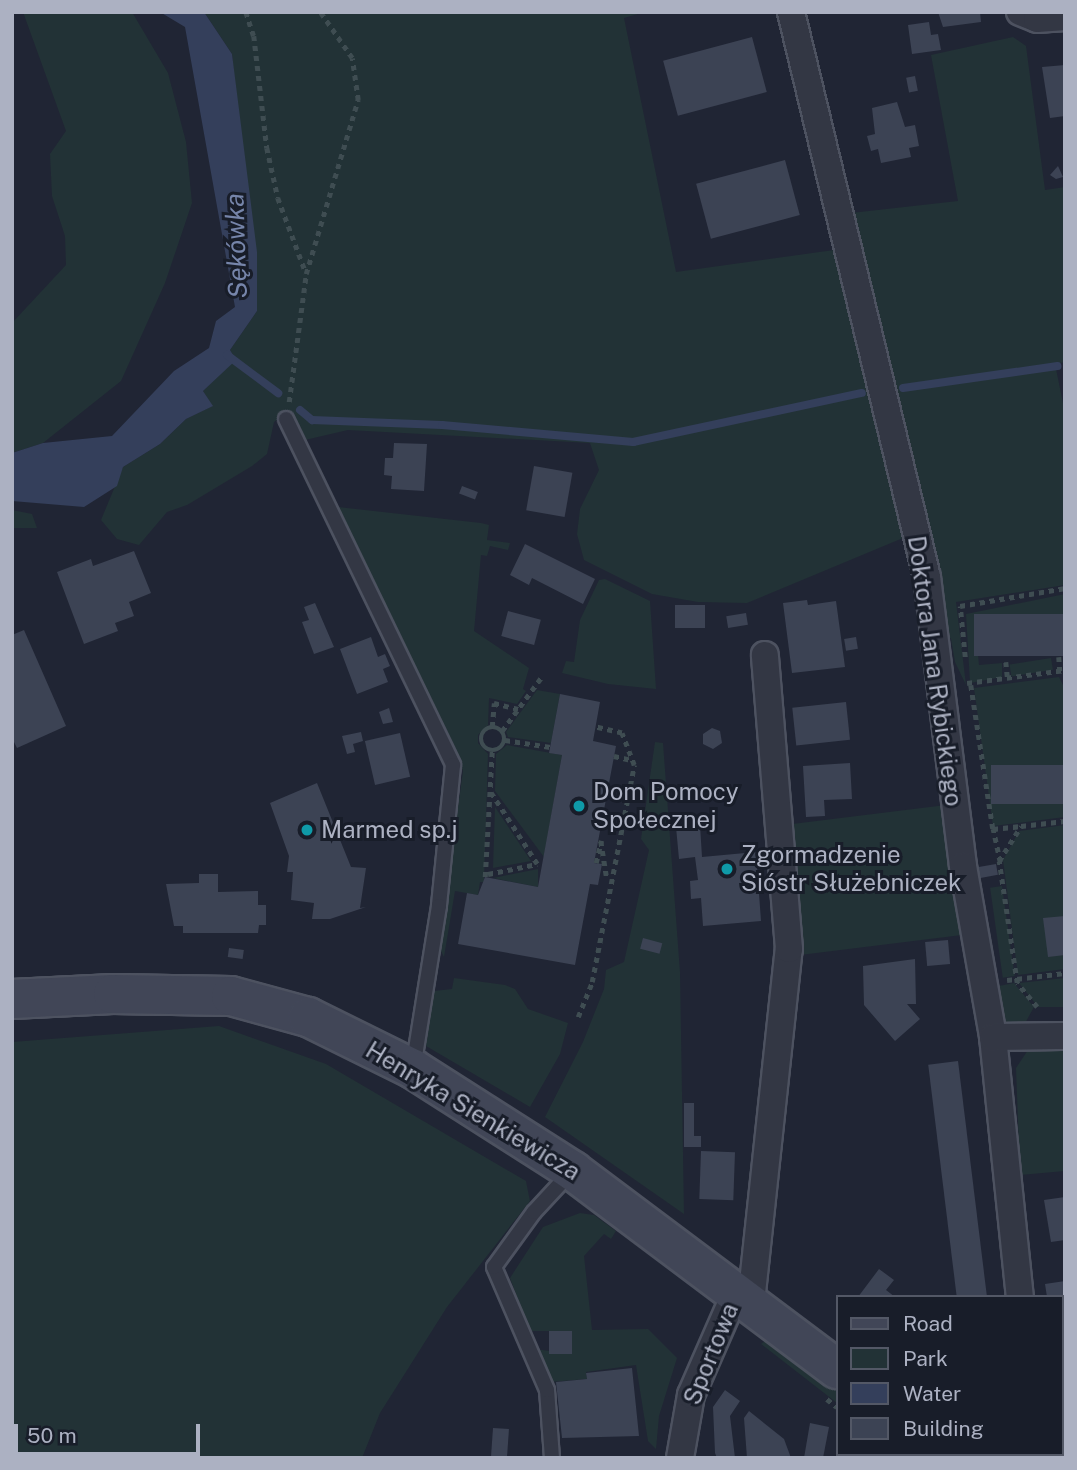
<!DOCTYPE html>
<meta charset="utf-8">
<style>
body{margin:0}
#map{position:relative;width:1077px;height:1470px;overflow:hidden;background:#202534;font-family:"Public Sans",sans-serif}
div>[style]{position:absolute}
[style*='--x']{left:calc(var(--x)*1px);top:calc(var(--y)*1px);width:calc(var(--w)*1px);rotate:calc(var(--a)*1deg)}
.green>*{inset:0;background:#223236;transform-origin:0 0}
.water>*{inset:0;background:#343f5b}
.stream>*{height:8px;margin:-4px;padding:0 4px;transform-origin:4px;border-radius:4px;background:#343f5b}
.building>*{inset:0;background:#3c4354;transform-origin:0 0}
.path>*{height:4.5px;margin-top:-2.25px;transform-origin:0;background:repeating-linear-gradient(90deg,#3f4d52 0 5px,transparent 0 10px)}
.path>.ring{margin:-2.25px;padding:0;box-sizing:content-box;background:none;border:4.5px solid #3f4d52;border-radius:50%}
.roads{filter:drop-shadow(2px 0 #4d5260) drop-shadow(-2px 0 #4d5260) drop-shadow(0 2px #4d5260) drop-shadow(0 -2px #4d5260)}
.lane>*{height:14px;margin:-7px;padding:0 7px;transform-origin:7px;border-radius:7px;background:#333744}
.street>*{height:26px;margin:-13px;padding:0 13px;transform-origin:13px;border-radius:13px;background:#333744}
.secondary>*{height:38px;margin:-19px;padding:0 19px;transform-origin:19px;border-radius:19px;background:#414657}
.dots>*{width:19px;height:19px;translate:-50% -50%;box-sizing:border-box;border:4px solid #181d29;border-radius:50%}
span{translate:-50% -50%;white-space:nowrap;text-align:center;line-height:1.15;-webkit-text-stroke:6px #181d29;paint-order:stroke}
.street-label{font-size:24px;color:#acb1c2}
.poi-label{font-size:24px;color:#acb1c2}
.left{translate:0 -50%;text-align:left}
.water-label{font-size:26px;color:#7685aa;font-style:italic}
.frame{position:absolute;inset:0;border:14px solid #acb1c2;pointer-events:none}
.legend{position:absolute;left:836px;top:1295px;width:228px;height:161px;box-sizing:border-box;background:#181d29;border:2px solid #535866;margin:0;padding:9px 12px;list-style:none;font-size:21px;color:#acb1c2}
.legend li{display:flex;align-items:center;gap:14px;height:35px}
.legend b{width:35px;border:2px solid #535866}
.scale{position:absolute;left:14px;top:1424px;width:186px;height:32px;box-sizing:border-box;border:4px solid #acb1c2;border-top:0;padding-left:9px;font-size:21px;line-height:24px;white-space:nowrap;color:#acb1c2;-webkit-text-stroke:5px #181d29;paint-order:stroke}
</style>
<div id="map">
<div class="green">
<i style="clip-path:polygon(23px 12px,132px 12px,168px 73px,186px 142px,192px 203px,165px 283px,121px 381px,43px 443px,12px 453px,12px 323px,66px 265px,65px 236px,52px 196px,50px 154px,66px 131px)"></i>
<i style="clip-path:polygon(204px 12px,645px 12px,624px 18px,676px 272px,834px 250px,903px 538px,747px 603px,698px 602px,652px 594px,584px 560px,577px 534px,580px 509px,599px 470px,590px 443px,348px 430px,292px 443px,278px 419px,274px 422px,267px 454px,252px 466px,187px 505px,167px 512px,139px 545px,117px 539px,101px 520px,123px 467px,160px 444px,186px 419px,212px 406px,203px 391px,235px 360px,230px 350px,257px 311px,232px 54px)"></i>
<i style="clip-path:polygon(1013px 37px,1026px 46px,1045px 190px,1065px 187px,1065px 362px,1055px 364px,1065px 413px,1065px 585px,956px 602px,966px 685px,955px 662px,951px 639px,940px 627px,851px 213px,958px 201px,931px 55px)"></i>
<i style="clip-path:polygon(338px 507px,481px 523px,489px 525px,487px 540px,510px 543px,508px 550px,490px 546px,487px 556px,481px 555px,474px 631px,529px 668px,523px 689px,526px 691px,517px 704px,489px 698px,488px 725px,478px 735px,478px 743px,488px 754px,484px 882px,480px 882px,478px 895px,455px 891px,444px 957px,439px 947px,463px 771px)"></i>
<i style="clip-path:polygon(12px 510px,32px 514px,37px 528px,12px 528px)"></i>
<i style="clip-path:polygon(605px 579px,650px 601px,656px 689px,608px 684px,562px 673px,566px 661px,574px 662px,580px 620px,599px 580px)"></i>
<i style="clip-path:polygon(1065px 594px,1065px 614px,975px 624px,979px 665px,1002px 663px,1002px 677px,970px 683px,966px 614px)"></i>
<i style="left:1051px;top:658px;width:12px;height:42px;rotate:81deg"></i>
<i style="clip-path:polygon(1059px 677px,1065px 689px,1065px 817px,993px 826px,974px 688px)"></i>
<i style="clip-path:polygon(537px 690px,560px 694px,551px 743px,508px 737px,506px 732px)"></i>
<i style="clip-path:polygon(655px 742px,663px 743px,680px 972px,684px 1214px,545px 1117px,583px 1042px,604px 989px,606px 970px,624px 962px,649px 850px,641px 839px)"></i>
<i style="clip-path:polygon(507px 745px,562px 755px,544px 857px,495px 791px,496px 754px)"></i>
<i style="left:946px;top:805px;width:131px;height:159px;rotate:83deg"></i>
<i style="clip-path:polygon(495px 807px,531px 861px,493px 868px)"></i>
<i style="clip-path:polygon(1065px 825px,1065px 969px,1018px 975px,1003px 860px,1019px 831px)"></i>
<i style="clip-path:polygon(538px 869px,538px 887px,493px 878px)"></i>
<i style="left:1002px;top:886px;width:91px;height:12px;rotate:82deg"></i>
<i style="clip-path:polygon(454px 978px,505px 985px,515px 989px,528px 1009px,568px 1023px,560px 1054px,530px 1107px,426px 1046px,434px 991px,452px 989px)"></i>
<i style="clip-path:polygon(1065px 978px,1065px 1007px,1038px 1007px,1019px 983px)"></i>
<i style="clip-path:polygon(1014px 983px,1034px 1007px,1023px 1027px,1000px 1026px,994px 987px)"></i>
<i style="clip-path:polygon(219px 1026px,326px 1064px,526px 1181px,530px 1201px,447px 1307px,380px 1413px,362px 1458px,12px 1458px,12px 1042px)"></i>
<i style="clip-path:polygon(1028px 1050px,1065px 1050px,1065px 1171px,1020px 1175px,1016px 1068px)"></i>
<i style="clip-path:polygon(580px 1213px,594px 1215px,616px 1231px,611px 1239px,604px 1234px,584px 1256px,592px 1330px,648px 1329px,677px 1358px,659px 1416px,656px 1449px,648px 1441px,636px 1365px,586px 1372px,587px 1379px,550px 1382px,535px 1349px,572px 1354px,549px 1331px,530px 1331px,510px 1278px,543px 1227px)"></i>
<i style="clip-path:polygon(766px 1340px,837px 1391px,837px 1403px,761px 1344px)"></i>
</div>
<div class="water">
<i style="clip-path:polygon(160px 12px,204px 12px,232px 54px,257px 252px,257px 311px,230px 350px,236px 360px,203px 391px,213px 406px,186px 419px,160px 444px,123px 467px,117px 486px,84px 507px,12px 501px,12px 453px,43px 443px,112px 436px,174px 371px,209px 348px,216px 321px,235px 307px,185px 27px)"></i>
</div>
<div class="stream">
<i style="--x:227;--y:355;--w:64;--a:36.7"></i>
<i style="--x:903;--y:388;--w:156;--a:-8.1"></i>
<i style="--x:300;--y:410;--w:16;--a:40"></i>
<i style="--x:312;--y:420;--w:130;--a:2.2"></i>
<i style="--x:442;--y:425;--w:192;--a:5.1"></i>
<i style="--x:633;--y:442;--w:234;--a:-12.1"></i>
</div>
<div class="building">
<i style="clip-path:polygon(938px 12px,980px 12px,981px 22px,943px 27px)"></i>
<i style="clip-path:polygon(929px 22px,931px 35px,938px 34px,941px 50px,912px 54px,908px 25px)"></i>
<i style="left:752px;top:37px;width:57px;height:92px;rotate:75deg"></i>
<i style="clip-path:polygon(1065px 65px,1065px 116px,1050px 118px,1042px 67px)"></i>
<i style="left:915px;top:76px;width:15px;height:9px;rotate:79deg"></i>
<i style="clip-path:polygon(897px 102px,905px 127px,915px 125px,919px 146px,909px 148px,911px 157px,881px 163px,878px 149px,871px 151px,867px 136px,875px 134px,872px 108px)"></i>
<i style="left:785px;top:160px;width:57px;height:92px;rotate:75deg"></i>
<i style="clip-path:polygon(1058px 166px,1063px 177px,1056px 179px,1050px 175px)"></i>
<i style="clip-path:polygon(394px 443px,427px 444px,424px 491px,391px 489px,392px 476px,384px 475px,385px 458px,393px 458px)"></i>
<i style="left:534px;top:466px;width:39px;height:45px;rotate:10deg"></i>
<i style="left:462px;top:486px;width:17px;height:8px;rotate:21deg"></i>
<i style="clip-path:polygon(525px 544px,595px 579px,583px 604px,532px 578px,529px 585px,510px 575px)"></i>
<i style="clip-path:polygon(134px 551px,151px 593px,129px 602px,134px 616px,115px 623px,118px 631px,84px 644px,57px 572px,91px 559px,93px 566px)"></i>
<i style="clip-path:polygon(807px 600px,808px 605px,836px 601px,845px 667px,792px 673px,783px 603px)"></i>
<i style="clip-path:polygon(315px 603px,334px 647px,314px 654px,302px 622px,309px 620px,304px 607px)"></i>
<i style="left:675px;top:605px;width:30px;height:23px"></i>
<i style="left:508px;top:611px;width:34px;height:26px;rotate:15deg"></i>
<i style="left:746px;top:613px;width:12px;height:20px;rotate:81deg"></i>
<i style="left:1065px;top:614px;width:42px;height:91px;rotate:90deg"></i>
<i style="clip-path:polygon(24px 630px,66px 726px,17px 748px,12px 738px,12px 635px)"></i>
<i style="clip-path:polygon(371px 637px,378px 657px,385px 654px,390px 666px,383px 669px,388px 682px,357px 694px,340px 649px)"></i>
<i style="left:856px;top:637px;width:12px;height:12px;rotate:81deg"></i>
<i style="clip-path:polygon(560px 694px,600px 702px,593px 741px,616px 746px,594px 863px,602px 864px,598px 885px,590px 884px,575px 965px,458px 944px,467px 893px,478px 895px,485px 877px,538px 887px,562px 755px,549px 753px)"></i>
<i style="left:846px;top:702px;width:38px;height:54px;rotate:84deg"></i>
<i style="clip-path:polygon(389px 708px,393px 722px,383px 724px,379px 712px)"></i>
<i style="clip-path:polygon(712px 728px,720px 731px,722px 743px,713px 749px,703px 744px,703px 734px)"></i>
<i style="clip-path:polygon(361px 732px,363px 741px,353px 744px,355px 752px,347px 754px,342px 736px)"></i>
<i style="left:400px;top:733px;width:45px;height:36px;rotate:77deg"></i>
<i style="clip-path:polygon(850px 763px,852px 799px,824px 800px,825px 816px,806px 817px,803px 766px)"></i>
<i style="left:1065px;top:765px;width:39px;height:74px;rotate:90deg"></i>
<i style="clip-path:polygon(317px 783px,351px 867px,366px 868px,360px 908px,366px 907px,330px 919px,312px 919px,314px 903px,291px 900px,293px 872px,287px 872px,289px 856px,270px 803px)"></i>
<i style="clip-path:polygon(700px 825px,702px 857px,756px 852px,761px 921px,703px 926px,701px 898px,691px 899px,690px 881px,698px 880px,695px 857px,679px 859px,676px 827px)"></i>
<i style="left:996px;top:864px;width:11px;height:19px;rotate:80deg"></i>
<i style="clip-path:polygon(199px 874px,218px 874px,218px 892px,258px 891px,258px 905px,266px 905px,266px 925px,259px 925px,258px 933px,183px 933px,183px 926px,174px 926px,166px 884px,199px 883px)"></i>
<i style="clip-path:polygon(1065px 916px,1065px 955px,1048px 957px,1043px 918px)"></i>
<i style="left:643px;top:938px;width:20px;height:11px;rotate:15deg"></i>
<i style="left:948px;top:940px;width:24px;height:23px;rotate:85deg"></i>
<i style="left:229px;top:948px;width:15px;height:9px;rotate:8deg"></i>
<i style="clip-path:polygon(915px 959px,916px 1004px,907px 1004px,920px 1019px,895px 1041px,864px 1005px,863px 966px)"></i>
<i style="left:958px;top:1061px;width:238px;height:30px;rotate:83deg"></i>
<i style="clip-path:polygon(684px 1103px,694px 1103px,694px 1136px,701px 1136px,701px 1147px,684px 1147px)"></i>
<i style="left:701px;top:1151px;width:34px;height:48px;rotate:2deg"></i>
<i style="clip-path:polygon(1065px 1197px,1065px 1240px,1051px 1242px,1044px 1200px)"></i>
<i style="clip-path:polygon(879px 1269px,894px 1280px,886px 1290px,895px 1297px,858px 1297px)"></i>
<i style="clip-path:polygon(1065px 1281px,1065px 1315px,1061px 1315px,1061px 1297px,1047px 1297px,1045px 1284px)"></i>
<i style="left:549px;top:1331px;width:23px;height:23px"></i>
<i style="clip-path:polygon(632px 1368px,639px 1436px,562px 1438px,556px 1382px,587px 1379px,586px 1373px)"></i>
<i style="clip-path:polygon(725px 1390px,740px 1401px,730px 1416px,735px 1458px,717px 1458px,715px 1453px,713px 1407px)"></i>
<i style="clip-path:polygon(749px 1411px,784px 1439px,791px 1458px,747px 1458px,744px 1418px)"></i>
<i style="clip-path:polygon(810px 1423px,829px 1427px,823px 1458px,804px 1458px)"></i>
<i style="left:493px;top:1428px;width:16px;height:30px;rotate:4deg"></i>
</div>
<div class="path">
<i style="--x:246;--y:12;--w:25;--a:72"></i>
<i style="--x:254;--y:36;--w:113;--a:83.4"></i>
<i style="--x:267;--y:148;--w:51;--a:77.6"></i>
<i style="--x:278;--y:198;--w:80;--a:69.5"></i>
<i style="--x:289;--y:402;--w:129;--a:-82.4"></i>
<i style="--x:306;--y:274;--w:182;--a:-73.4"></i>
<i style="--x:358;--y:100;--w:42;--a:-98.1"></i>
<i style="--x:352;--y:58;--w:56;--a:-124.8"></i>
<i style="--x:965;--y:657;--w:51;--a:-95.6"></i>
<i style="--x:960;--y:606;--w:107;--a:-9.7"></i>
<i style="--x:1059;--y:657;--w:14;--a:86"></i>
<i style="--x:1006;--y:662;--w:18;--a:84"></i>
<i style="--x:967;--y:683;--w:99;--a:-7.6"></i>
<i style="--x:971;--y:685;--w:146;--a:81.3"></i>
<i style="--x:492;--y:727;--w:24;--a:-85"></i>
<i style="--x:494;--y:703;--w:25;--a:14"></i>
<i class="ring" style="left:481px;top:727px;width:19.5px;height:19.5px"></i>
<i style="--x:502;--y:731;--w:69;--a:-53.8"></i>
<i style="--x:505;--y:740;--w:46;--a:8.8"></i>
<i style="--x:614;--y:756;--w:18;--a:13"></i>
<i style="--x:1000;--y:862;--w:34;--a:-102"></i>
<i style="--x:993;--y:829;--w:27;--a:-6"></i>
<i style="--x:596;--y:863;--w:23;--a:-77"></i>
<i style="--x:601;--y:841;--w:36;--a:81"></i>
<i style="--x:488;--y:874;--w:50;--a:-11.5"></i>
<i style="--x:537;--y:864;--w:85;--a:-122.9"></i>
<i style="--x:485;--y:877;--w:127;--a:-86.8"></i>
<i style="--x:1007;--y:980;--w:58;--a:-6.9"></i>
<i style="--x:1037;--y:1007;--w:31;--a:-130"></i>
<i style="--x:1017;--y:983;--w:123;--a:-98.4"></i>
<i style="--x:999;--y:861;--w:41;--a:-57.8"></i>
<i style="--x:1021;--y:826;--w:44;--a:-6.5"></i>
<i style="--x:578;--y:1017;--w:38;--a:-68"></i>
<i style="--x:592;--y:982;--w:221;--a:-79"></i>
<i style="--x:634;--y:765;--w:34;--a:-111"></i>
<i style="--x:622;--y:733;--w:28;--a:-167"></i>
<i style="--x:827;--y:1399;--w:13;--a:39"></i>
<i style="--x:900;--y:1454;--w:6;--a:45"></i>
</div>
<div class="roads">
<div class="lane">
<i style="--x:286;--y:419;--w:384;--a:64.2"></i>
<i style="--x:453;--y:765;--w:142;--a:95.7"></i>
<i style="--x:439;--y:906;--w:164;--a:99.1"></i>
<i style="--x:552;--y:1458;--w:68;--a:-94.2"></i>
<i style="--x:547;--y:1390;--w:134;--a:-113.3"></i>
<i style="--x:494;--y:1267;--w:68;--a:-54"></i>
<i style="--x:534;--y:1212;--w:54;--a:-47.2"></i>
</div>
<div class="street">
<i style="--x:791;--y:12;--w:581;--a:76.47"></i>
<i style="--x:927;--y:577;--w:291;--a:82.9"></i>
<i style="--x:963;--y:866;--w:174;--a:80"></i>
<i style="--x:993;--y:1037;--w:261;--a:84.1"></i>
<i style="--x:1020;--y:12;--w:18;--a:22"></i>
<i style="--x:1037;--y:19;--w:28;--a:-4"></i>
<i style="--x:993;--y:1037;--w:72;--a:-0.8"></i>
<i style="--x:751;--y:1302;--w:355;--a:-83.9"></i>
<i style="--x:789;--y:949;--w:295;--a:-94.7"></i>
<i style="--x:1041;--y:1454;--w:4;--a:90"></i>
<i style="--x:680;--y:1458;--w:64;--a:-80.1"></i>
<i style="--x:691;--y:1395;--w:112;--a:-66.4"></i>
</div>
<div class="secondary">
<i style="--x:12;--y:999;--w:101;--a:-2.8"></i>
<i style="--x:113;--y:994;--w:118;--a:1"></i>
<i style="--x:231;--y:996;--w:80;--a:15.3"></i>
<i style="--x:308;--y:1017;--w:117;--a:26.3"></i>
<i style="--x:413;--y:1069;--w:190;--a:32.5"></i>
<i style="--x:573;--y:1171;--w:330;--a:36.9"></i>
<i style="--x:948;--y:1454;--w:6;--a:39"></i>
</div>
</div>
<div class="dots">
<i style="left:579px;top:806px;background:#0f9aa8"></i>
<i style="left:307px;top:830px;background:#0f9aa8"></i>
<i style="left:727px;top:869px;background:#0f9aa8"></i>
</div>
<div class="street-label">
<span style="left:935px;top:671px;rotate:82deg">Doktora Jana Rybickiego</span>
<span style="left:473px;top:1111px;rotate:31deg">Henryka Sienkiewicza</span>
<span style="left:711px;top:1354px;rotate:-68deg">Sportowa</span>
</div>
<div class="poi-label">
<span class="left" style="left:593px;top:806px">Dom Pomocy<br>Społecznej</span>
<span class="left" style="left:321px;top:830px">Marmed sp.j</span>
<span class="left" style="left:741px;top:869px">Zgormadzenie<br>Sióstr Służebniczek</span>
</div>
<div class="water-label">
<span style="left:236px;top:246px;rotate:-92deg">Sękówka</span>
</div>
<div class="frame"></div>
<ul class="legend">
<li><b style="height:9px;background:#414657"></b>Road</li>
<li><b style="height:19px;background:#223236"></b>Park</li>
<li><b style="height:19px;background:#343f5b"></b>Water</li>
<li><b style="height:19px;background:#3c4354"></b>Building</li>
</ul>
<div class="scale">50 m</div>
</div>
